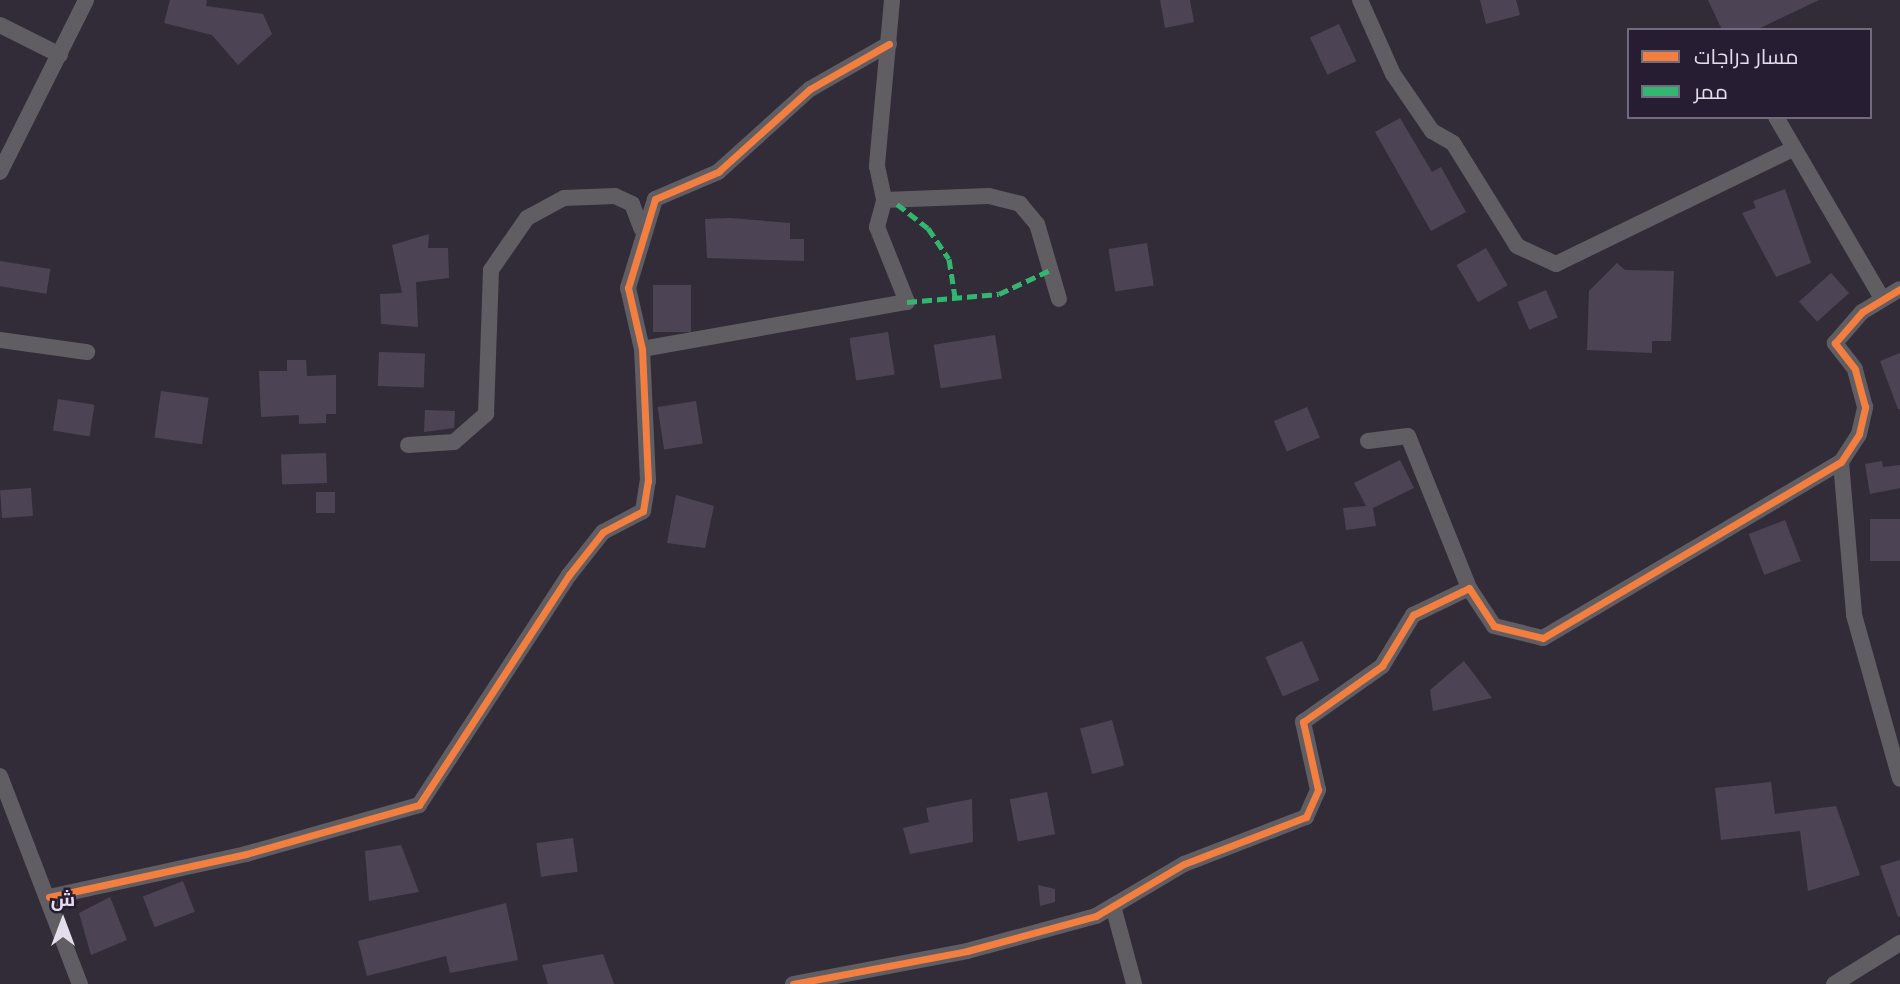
<!DOCTYPE html>
<meta charset="utf-8">
<style>
body{margin:0}
#map{position:relative;width:1900px;height:984px;overflow:hidden;background:#322c38;font-family:"Nunito Sans",Cairo,sans-serif}
div>[style]{position:absolute}
[style*='--x']{left:calc(var(--x)*1px);top:calc(var(--y)*1px);width:calc(var(--w)*1px);rotate:calc(var(--a)*1deg)}
.building>*{inset:0;background:#4c4454;transform-origin:0 0}
.street>*{height:16px;margin:-8px;padding:0 8px;transform-origin:8px;border-radius:8px;background:#605d63}
.quiet>*{height:5px;margin-top:-2.5px;transform-origin:0;background:repeating-linear-gradient(90deg,#33b770 0 10px,transparent 0 15px)}
.cycleway>*{height:7px;margin:-3.5px;padding:0 3.5px;transform-origin:3.5px;border-radius:3.5px;background:#f27e40}
span{translate:-50% -50%;white-space:nowrap;text-align:center;line-height:1.15;-webkit-text-stroke:7px #271d33;paint-order:stroke}
.legend{position:absolute;left:1627px;top:28px;width:245px;height:91px;box-sizing:border-box;background:#271d33;border:2px solid #726a7d;margin:0;padding:9px 12px;list-style:none;font-size:21px;color:#e3ddec}
.legend li{display:flex;align-items:center;gap:14px;height:35px}
.legend b{width:35px;border:2px solid #726a7d}
.north{position:absolute;left:28px;top:886px;width:70px;height:70px;-webkit-text-stroke:5px #271d33;paint-order:stroke;rotate:0deg;font-size:19px;font-weight:700;line-height:28px;text-align:center;color:#e3ddec}
.north::after{content:'';display:block;margin:auto;width:24px;height:32px;background:#e3ddec;clip-path:polygon(50% 0,100% 100%,50% 72%,0 100%)}
</style>
<div id="map">
<div class="building">
<i style="clip-path:polygon(170px 0,207px 0,206px 6px,263px 14px,272px 34px,238px 65px,212px 35px,164px 23px)"></i>
<i style="clip-path:polygon(1160px 0,1190px 0,1194px 22px,1165px 28px)"></i>
<i style="clip-path:polygon(1480px 0,1516px 0,1520px 15px,1486px 24px)"></i>
<i style="clip-path:polygon(1708px 0,1819px 0,1756px 30px,1722px 30px)"></i>
<i style="left:1339px;top:24px;width:41px;height:32px;rotate:65deg"></i>
<i style="clip-path:polygon(1400px 118px,1432px 172px,1441px 167px,1466px 212px,1431px 231px,1375px 132px)"></i>
<i style="clip-path:polygon(1785px 189px,1811px 263px,1776px 277px,1742px 213px,1756px 208px,1753px 201px)"></i>
<i style="clip-path:polygon(730px 218px,790px 223px,790px 239px,804px 239px,804px 261px,707px 258px,705px 219px)"></i>
<i style="clip-path:polygon(429px 234px,428px 248px,448px 248px,449px 278px,416px 282px,418px 327px,381px 324px,380px 294px,402px 293px,392px 245px)"></i>
<i style="left:1147px;top:243px;width:43px;height:39px;rotate:81deg"></i>
<i style="left:1486px;top:248px;width:43px;height:34px;rotate:60deg"></i>
<i style="left:0;top:261px;width:51px;height:25px;rotate:9deg"></i>
<i style="clip-path:polygon(1617px 263px,1625px 270px,1674px 271px,1671px 341px,1652px 341px,1652px 353px,1587px 350px,1589px 291px)"></i>
<i style="left:1831px;top:273px;width:27px;height:43px;rotate:48deg"></i>
<i style="left:653px;top:285px;width:38px;height:47px"></i>
<i style="left:1546px;top:290px;width:30px;height:31px;rotate:67deg"></i>
<i style="left:888px;top:332px;width:43px;height:39px;rotate:81deg"></i>
<i style="left:995px;top:335px;width:44px;height:62px;rotate:81deg"></i>
<i style="left:379px;top:352px;width:46px;height:34px;rotate:2deg"></i>
<i style="clip-path:polygon(1900px 353px,1900px 409px,1898px 409px,1880px 361px)"></i>
<i style="clip-path:polygon(287px 360px,306px 360px,307px 376px,336px 375px,336px 414px,326px 414px,326px 423px,299px 424px,299px 415px,261px 417px,259px 371px,287px 371px)"></i>
<i style="left:161px;top:391px;width:48px;height:47px;rotate:8deg"></i>
<i style="left:58px;top:399px;width:37px;height:32px;rotate:9deg"></i>
<i style="left:696px;top:401px;width:43px;height:39px;rotate:81deg"></i>
<i style="left:1307px;top:407px;width:33px;height:36px;rotate:67deg"></i>
<i style="clip-path:polygon(425px 410px,455px 411px,454px 428px,424px 432px)"></i>
<i style="left:326px;top:453px;width:30px;height:45px;rotate:88deg"></i>
<i style="clip-path:polygon(1400px 460px,1414px 488px,1373px 508px,1376px 526px,1346px 530px,1343px 508px,1366px 506px,1354px 483px)"></i>
<i style="clip-path:polygon(1882px 461px,1883px 467px,1900px 465px,1900px 488px,1870px 494px,1865px 464px)"></i>
<i style="left:31px;top:488px;width:28px;height:31px;rotate:86deg"></i>
<i style="left:316px;top:492px;width:19px;height:21px"></i>
<i style="clip-path:polygon(676px 495px,714px 506px,705px 548px,667px 543px)"></i>
<i style="left:1900px;top:519px;width:42px;height:30px;rotate:90deg"></i>
<i style="left:1785px;top:520px;width:44px;height:39px;rotate:69deg"></i>
<i style="left:1302px;top:641px;width:43px;height:40px;rotate:66deg"></i>
<i style="clip-path:polygon(1464px 661px,1492px 698px,1433px 711px,1430px 690px)"></i>
<i style="left:1112px;top:720px;width:47px;height:33px;rotate:75deg"></i>
<i style="clip-path:polygon(1771px 782px,1775px 814px,1836px 806px,1860px 875px,1808px 891px,1800px 831px,1721px 840px,1715px 788px)"></i>
<i style="left:1047px;top:792px;width:43px;height:38px;rotate:79deg"></i>
<i style="clip-path:polygon(972px 799px,973px 842px,910px 854px,903px 828px,929px 822px,926px 808px)"></i>
<i style="left:573px;top:838px;width:34px;height:37px;rotate:82deg"></i>
<i style="clip-path:polygon(401px 845px,419px 892px,369px 901px,365px 851px)"></i>
<i style="clip-path:polygon(1900px 860px,1900px 916px,1898px 917px,1880px 866px)"></i>
<i style="left:183px;top:881px;width:33px;height:43px;rotate:69deg"></i>
<i style="clip-path:polygon(1038px 885px,1055px 889px,1055px 902px,1040px 906px)"></i>
<i style="clip-path:polygon(110px 897px,127px 940px,91px 955px,79px 913px)"></i>
<i style="clip-path:polygon(506px 903px,518px 960px,450px 973px,446px 956px,367px 976px,358px 941px)"></i>
<i style="clip-path:polygon(603px 954px,614px 984px,548px 984px,542px 965px)"></i>
</div>
<div class="street">
<i style="--x:892;--y:0;--w:167;--a:95.2"></i>
<i style="--x:877;--y:166;--w:35;--a:78"></i>
<i style="--x:884;--y:200;--w:105;--a:-2.2"></i>
<i style="--x:989;--y:196;--w:32;--a:14"></i>
<i style="--x:1020;--y:204;--w:26;--a:50"></i>
<i style="--x:1037;--y:224;--w:78;--a:73.7"></i>
<i style="--x:1360;--y:0;--w:81;--a:66"></i>
<i style="--x:1393;--y:74;--w:69;--a:55.6"></i>
<i style="--x:1432;--y:131;--w:24;--a:30"></i>
<i style="--x:1453;--y:143;--w:121;--a:58.1"></i>
<i style="--x:1517;--y:246;--w:43;--a:24.8"></i>
<i style="--x:1556;--y:264;--w:263;--a:-25.9"></i>
<i style="--x:0;--y:25;--w:67;--a:26.6"></i>
<i style="--x:1776;--y:117;--w:208;--a:59.7"></i>
<i style="--x:0;--y:172;--w:192;--a:-63.4"></i>
<i style="--x:0;--y:340;--w:88;--a:7.9"></i>
<i style="--x:642;--y:349;--w:269;--a:-10.1"></i>
<i style="--x:907;--y:302;--w:81;--a:-111.8"></i>
<i style="--x:877;--y:227;--w:28;--a:-75"></i>
<i style="--x:1368;--y:441;--w:40;--a:-7.1"></i>
<i style="--x:1408;--y:436;--w:164;--a:68.1"></i>
<i style="--x:408;--y:445;--w:46;--a:-3.7"></i>
<i style="--x:454;--y:442;--w:43;--a:-41.2"></i>
<i style="--x:486;--y:414;--w:144;--a:-88"></i>
<i style="--x:491;--y:270;--w:63;--a:-55.3"></i>
<i style="--x:527;--y:218;--w:42;--a:-28.4"></i>
<i style="--x:564;--y:198;--w:51;--a:-2.2"></i>
<i style="--x:615;--y:196;--w:19;--a:25"></i>
<i style="--x:632;--y:204;--w:26;--a:69"></i>
<i style="--x:1841;--y:462;--w:154;--a:85.1"></i>
<i style="--x:1854;--y:615;--w:170;--a:74.3"></i>
<i style="--x:0;--y:776;--w:223;--a:69"></i>
<i style="--x:49;--y:897;--w:202;--a:-12.3"></i>
<i style="--x:246;--y:854;--w:180;--a:-15.8"></i>
<i style="--x:419;--y:805;--w:275;--a:-56.9"></i>
<i style="--x:569;--y:575;--w:55;--a:-51.7"></i>
<i style="--x:603;--y:532;--w:45;--a:-27.7"></i>
<i style="--x:643;--y:511;--w:30;--a:-81"></i>
<i style="--x:648;--y:481;--w:132;--a:-92.6"></i>
<i style="--x:642;--y:349;--w:63;--a:-102.9"></i>
<i style="--x:628;--y:288;--w:93;--a:-73.1"></i>
<i style="--x:655;--y:199;--w:69;--a:-23.2"></i>
<i style="--x:718;--y:172;--w:124;--a:-42.1"></i>
<i style="--x:810;--y:89;--w:91;--a:-29.7"></i>
<i style="--x:1113;--y:906;--w:81;--a:74.9"></i>
<i style="--x:793;--y:984;--w:177;--a:-10.7"></i>
<i style="--x:967;--y:951;--w:134;--a:-15.2"></i>
<i style="--x:1096;--y:916;--w:102;--a:-30.6"></i>
<i style="--x:1184;--y:864;--w:131;--a:-21.1"></i>
<i style="--x:1306;--y:817;--w:30;--a:-66"></i>
<i style="--x:1318;--y:790;--w:70;--a:-102.4"></i>
<i style="--x:1303;--y:722;--w:97;--a:-35.3"></i>
<i style="--x:1382;--y:666;--w:60;--a:-58.7"></i>
<i style="--x:1413;--y:615;--w:62;--a:-25.7"></i>
<i style="--x:1469;--y:588;--w:45;--a:56.7"></i>
<i style="--x:1494;--y:626;--w:50;--a:13.8"></i>
<i style="--x:1543;--y:638;--w:346;--a:-30.6"></i>
<i style="--x:1841;--y:462;--w:33;--a:-57"></i>
<i style="--x:1859;--y:434;--w:28;--a:-77"></i>
<i style="--x:1865;--y:407;--w:39;--a:-105"></i>
<i style="--x:1855;--y:369;--w:33;--a:-128"></i>
<i style="--x:1835;--y:343;--w:41;--a:-48.9"></i>
<i style="--x:1862;--y:312;--w:44;--a:-31.2"></i>
<i style="--x:1834;--y:984;--w:78;--a:-31.8"></i>
</div>
<div class="quiet">
<i style="--x:897;--y:204;--w:39;--a:38"></i>
<i style="--x:928;--y:228;--w:37;--a:56"></i>
<i style="--x:949;--y:259;--w:37;--a:81"></i>
<i style="--x:907;--y:302;--w:92;--a:-5"></i>
<i style="--x:999;--y:294;--w:56;--a:-25.2"></i>
</div>
<div class="cycleway">
<i style="--x:49;--y:897;--w:202;--a:-12.3"></i>
<i style="--x:246;--y:854;--w:180;--a:-15.8"></i>
<i style="--x:419;--y:805;--w:275;--a:-56.9"></i>
<i style="--x:569;--y:575;--w:55;--a:-51.7"></i>
<i style="--x:603;--y:532;--w:45;--a:-27.7"></i>
<i style="--x:643;--y:511;--w:30;--a:-81"></i>
<i style="--x:648;--y:481;--w:132;--a:-92.6"></i>
<i style="--x:642;--y:349;--w:63;--a:-102.9"></i>
<i style="--x:628;--y:288;--w:93;--a:-73.1"></i>
<i style="--x:655;--y:199;--w:69;--a:-23.2"></i>
<i style="--x:718;--y:172;--w:124;--a:-42.1"></i>
<i style="--x:810;--y:89;--w:91;--a:-29.7"></i>
<i style="--x:793;--y:984;--w:177;--a:-10.7"></i>
<i style="--x:967;--y:951;--w:134;--a:-15.2"></i>
<i style="--x:1096;--y:916;--w:102;--a:-30.6"></i>
<i style="--x:1184;--y:864;--w:131;--a:-21.1"></i>
<i style="--x:1306;--y:817;--w:30;--a:-66"></i>
<i style="--x:1318;--y:790;--w:70;--a:-102.4"></i>
<i style="--x:1303;--y:722;--w:97;--a:-35.3"></i>
<i style="--x:1382;--y:666;--w:60;--a:-58.7"></i>
<i style="--x:1413;--y:615;--w:62;--a:-25.7"></i>
<i style="--x:1469;--y:588;--w:45;--a:56.7"></i>
<i style="--x:1494;--y:626;--w:50;--a:13.8"></i>
<i style="--x:1543;--y:638;--w:346;--a:-30.6"></i>
<i style="--x:1841;--y:462;--w:33;--a:-57"></i>
<i style="--x:1859;--y:434;--w:28;--a:-77"></i>
<i style="--x:1865;--y:407;--w:39;--a:-105"></i>
<i style="--x:1855;--y:369;--w:33;--a:-128"></i>
<i style="--x:1835;--y:343;--w:41;--a:-48.9"></i>
<i style="--x:1862;--y:312;--w:44;--a:-31.2"></i>
</div>
<ul class="legend">
<li><b style="height:9px;background:#f27e40"></b>مسار دراجات</li>
<li><b style="height:9px;background:#33b770"></b>ممر</li>
</ul>
<div class="north">ش</div>
</div>
